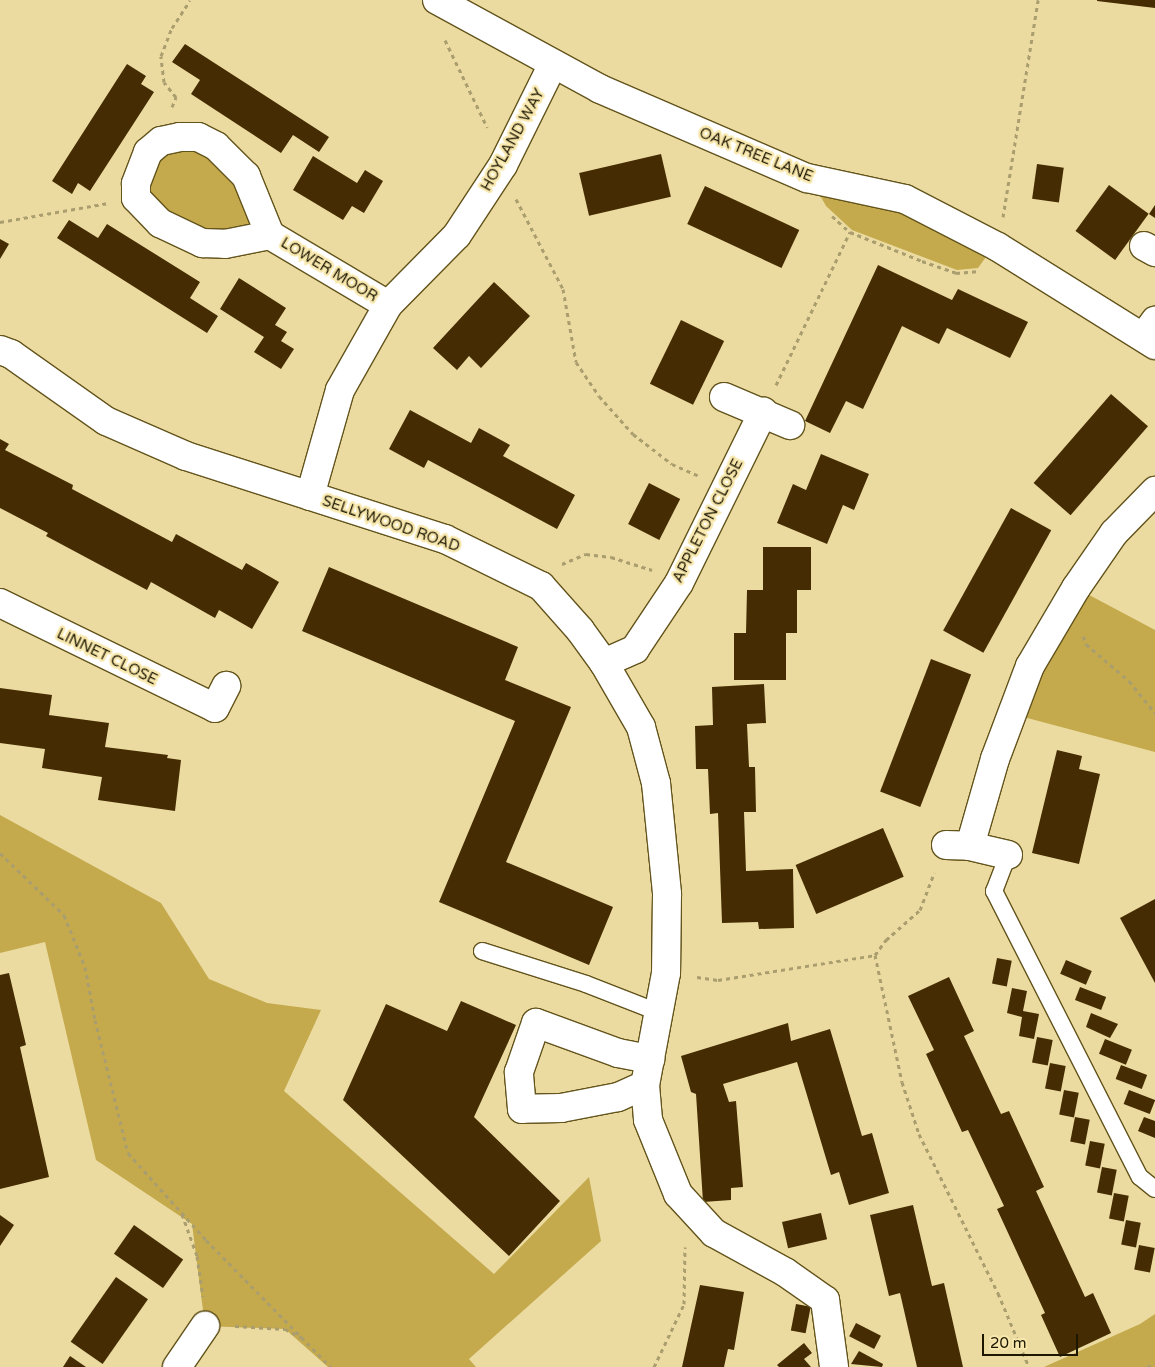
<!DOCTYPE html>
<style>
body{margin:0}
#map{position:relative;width:1155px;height:1367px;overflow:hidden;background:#ebdba1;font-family:"Varela Round",sans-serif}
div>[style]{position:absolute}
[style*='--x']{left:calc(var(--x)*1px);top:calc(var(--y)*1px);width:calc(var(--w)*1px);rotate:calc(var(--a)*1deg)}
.green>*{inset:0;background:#c4aa4c}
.building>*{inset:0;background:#452c02;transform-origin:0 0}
.path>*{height:3px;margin-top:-1.5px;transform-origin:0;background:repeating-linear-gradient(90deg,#aa9e6f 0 4px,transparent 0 8px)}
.roads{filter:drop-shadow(1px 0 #63541c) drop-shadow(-1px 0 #63541c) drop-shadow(0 1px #63541c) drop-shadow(0 -1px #63541c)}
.service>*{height:16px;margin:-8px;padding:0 8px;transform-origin:8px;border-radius:8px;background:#fff}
.minor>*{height:28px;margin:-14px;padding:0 14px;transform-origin:14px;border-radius:14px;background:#fff}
.tertiary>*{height:28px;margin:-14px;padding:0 14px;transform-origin:14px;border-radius:14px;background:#fff}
span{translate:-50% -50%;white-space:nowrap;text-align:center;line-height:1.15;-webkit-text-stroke:5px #f8e8ae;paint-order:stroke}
.street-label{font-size:15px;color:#1d1702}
.scale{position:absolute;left:982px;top:1334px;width:96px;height:22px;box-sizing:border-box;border:2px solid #1d1702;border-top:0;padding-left:6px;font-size:15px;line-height:18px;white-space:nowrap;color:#1d1702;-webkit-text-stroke:4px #f8e8ae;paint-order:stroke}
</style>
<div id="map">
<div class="green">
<i style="clip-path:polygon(194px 142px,225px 161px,258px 228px,227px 239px,148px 205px,147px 167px,164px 145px)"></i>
<i style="clip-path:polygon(813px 183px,903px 201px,993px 247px,978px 268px,957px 270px,852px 230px,826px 206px)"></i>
<i style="clip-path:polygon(1076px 588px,1155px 630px,1155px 752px,1012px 714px)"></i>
<i style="clip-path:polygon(0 815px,161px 903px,209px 979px,267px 1003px,321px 1010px,284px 1091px,494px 1274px,589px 1177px,601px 1241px,469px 1359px,476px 1367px,328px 1367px,285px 1329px,205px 1326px,192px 1224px,96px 1160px,45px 942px,0 953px)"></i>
<i style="clip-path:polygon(1155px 1314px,1155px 1367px,1044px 1367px,1140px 1324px)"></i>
</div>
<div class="building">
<i style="clip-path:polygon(1097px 0,1155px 0,1155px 8px,1097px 1px)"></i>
<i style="clip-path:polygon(185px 44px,329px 137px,319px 152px,293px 135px,281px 153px,191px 94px,200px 80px,172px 62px)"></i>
<i style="clip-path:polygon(127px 64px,146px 76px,141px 84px,154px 92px,90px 191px,78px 183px,72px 194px,52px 181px)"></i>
<i style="left:661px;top:154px;width:44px;height:84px;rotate:77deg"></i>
<i style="clip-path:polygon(313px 156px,357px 183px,365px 170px,383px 181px,364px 213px,352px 206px,343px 220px,293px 190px)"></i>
<i style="left:1037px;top:164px;width:27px;height:35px;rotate:8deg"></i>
<i style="left:1109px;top:185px;width:49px;height:57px;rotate:36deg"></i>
<i style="left:705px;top:186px;width:104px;height:42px;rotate:25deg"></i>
<i style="clip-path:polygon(1155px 205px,1155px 218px,1149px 214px)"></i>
<i style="clip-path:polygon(69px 220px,98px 238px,107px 224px,200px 282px,190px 298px,218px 316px,207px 333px,57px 238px)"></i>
<i style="clip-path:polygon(0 239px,9px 244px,0 259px)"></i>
<i style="clip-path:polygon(878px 265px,952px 300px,958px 289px,1028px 322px,1010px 358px,947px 328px,939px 344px,902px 326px,863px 409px,846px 401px,830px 433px,805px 421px)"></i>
<i style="clip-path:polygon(239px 278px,286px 308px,275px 325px,287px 332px,281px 341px,294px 349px,281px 369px,254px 352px,264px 337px,220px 309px)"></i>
<i style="clip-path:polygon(494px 282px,530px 316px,481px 368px,469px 356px,457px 370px,433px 348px)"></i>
<i style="left:681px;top:320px;width:48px;height:71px;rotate:26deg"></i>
<i style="left:1111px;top:394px;width:49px;height:118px;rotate:41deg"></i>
<i style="clip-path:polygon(410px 410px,471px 443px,479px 428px,510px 445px,503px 456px,575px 495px,557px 529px,428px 460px,424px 468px,389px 449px)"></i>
<i style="clip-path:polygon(0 439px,9px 444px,5px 450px,73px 485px,72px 489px,155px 533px,172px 542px,176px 534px,242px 570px,246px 563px,279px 582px,252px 629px,219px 610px,215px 618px,151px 582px,147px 590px,46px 536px,48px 533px,0 508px)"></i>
<i style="clip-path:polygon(821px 454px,869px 474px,854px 510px,843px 505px,827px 544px,777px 523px,793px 484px,806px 490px)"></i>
<i style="left:649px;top:483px;width:35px;height:46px;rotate:27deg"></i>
<i style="left:1011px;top:508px;width:46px;height:140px;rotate:29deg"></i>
<i style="clip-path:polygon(763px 547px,811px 547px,811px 590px,797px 590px,797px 633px,786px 633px,786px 680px,734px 680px,734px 633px,746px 633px,747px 590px,763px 590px)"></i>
<i style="clip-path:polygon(329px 567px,518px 647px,505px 680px,571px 707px,506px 862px,613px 907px,589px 965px,439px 902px,515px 721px,302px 631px)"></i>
<i style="left:931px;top:659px;width:43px;height:142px;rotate:21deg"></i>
<i style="clip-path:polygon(764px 684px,766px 723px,747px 724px,749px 767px,755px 767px,756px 812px,744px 812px,746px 871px,793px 869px,794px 928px,759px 929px,758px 922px,722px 923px,718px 813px,710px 814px,708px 769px,696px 769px,695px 726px,713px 725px,712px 687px)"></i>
<i style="clip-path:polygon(0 688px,52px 695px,49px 715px,109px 723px,105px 747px,168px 755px,167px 758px,181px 760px,175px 811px,98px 800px,102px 777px,42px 768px,45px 749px,0 743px)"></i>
<i style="clip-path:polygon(1057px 750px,1082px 756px,1079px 769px,1100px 774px,1079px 864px,1032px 853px)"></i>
<i style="left:883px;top:828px;width:53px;height:95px;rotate:67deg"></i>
<i style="clip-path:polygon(1155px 899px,1155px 983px,1120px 918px)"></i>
<i style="left:997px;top:958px;width:15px;height:26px;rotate:11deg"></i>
<i style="left:1066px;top:960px;width:28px;height:15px;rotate:23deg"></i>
<i style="clip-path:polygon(9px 973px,26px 1045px,20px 1047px,49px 1177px,0 1189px,0 975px)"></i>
<i style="clip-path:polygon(949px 977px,974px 1031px,964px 1036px,1001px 1114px,1009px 1111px,1044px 1187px,1036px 1191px,1085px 1297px,1093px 1293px,1111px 1333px,1060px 1357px,1041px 1315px,1045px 1313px,997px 1209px,1004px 1206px,968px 1130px,962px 1132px,926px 1054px,934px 1050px,908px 996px)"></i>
<i style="left:1080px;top:987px;width:28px;height:14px;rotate:21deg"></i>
<i style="clip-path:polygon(1012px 988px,1027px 991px,1023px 1011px,1039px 1014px,1034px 1039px,1019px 1036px,1022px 1017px,1007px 1013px)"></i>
<i style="clip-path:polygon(461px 1001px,516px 1025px,474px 1117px,560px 1201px,509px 1256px,343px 1100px,386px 1004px,447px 1031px)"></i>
<i style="clip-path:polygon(1091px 1013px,1118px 1024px,1110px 1038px,1086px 1027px)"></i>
<i style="clip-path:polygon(788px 1023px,791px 1041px,830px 1029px,862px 1136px,872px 1133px,889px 1193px,849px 1205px,839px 1172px,831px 1175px,797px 1062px,723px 1084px,729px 1102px,736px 1101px,743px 1187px,731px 1188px,731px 1200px,703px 1202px,696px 1094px,691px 1092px,681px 1056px)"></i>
<i style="left:1037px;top:1037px;width:16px;height:26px;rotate:11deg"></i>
<i style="left:1105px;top:1039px;width:29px;height:16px;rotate:22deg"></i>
<i style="left:1050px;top:1063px;width:16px;height:26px;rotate:11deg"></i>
<i style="left:1121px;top:1065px;width:28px;height:15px;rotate:21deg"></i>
<i style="left:1064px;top:1090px;width:15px;height:25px;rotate:11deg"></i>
<i style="left:1129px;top:1090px;width:28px;height:15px;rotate:21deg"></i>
<i style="left:1075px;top:1117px;width:15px;height:25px;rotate:11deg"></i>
<i style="clip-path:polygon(1144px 1117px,1155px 1121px,1155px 1138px,1138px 1131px)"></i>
<i style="left:1090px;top:1141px;width:15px;height:25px;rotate:11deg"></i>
<i style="left:1102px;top:1167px;width:15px;height:26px;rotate:11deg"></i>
<i style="left:1114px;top:1193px;width:15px;height:26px;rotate:11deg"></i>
<i style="clip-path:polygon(913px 1205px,932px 1286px,944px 1283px,963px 1367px,917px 1367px,900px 1293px,889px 1296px,870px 1215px)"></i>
<i style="left:821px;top:1213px;width:27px;height:40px;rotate:77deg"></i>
<i style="clip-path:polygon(0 1215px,14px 1225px,0 1246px)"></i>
<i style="left:1126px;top:1220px;width:15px;height:25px;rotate:11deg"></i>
<i style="left:134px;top:1225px;width:60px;height:35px;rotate:35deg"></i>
<i style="left:1139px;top:1245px;width:16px;height:25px;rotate:11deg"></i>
<i style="left:116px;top:1277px;width:39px;height:79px;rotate:35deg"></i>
<i style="clip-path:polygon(700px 1285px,744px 1292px,734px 1350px,728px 1349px,724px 1367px,682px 1367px)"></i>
<i style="left:796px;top:1304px;width:15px;height:27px;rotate:11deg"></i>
<i style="left:856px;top:1323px;width:28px;height:15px;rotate:27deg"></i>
<i style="clip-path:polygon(804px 1343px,812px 1353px,804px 1359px,811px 1367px,779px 1367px,777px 1365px)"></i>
<i style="clip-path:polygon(859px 1351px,883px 1364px,882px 1367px,851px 1364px)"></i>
<i style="clip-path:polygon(70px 1356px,86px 1367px,63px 1367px)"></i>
</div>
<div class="path">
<i style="--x:445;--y:40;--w:97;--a:64.2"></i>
<i style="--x:172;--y:107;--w:11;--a:-68"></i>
<i style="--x:176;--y:97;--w:19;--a:-129"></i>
<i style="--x:164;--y:82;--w:26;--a:-97"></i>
<i style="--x:161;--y:56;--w:30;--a:-69"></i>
<i style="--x:172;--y:28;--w:33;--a:-57"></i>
<i style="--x:516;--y:199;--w:102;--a:62.4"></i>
<i style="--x:563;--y:289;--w:74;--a:79.9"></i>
<i style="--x:576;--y:362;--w:41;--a:55.9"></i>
<i style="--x:599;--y:396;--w:51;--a:48.2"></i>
<i style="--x:633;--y:434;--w:49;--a:37.6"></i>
<i style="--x:672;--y:464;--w:30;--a:24"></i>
<i style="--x:832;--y:216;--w:24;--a:42"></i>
<i style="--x:850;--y:232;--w:78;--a:21.9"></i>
<i style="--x:922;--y:261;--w:36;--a:19"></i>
<i style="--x:956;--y:273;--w:21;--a:-5"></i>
<i style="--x:1003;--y:217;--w:220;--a:-80.8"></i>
<i style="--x:0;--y:222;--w:110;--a:-10"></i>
<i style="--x:776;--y:385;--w:170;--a:-64.2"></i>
<i style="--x:562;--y:564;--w:26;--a:-23"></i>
<i style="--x:586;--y:554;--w:25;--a:7"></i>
<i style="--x:611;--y:557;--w:43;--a:17.6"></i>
<i style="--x:1083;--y:636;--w:9;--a:69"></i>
<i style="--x:1086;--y:644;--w:57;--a:40.7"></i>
<i style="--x:1129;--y:681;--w:41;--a:50.9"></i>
<i style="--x:0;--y:853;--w:89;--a:44.1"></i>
<i style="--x:64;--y:915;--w:56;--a:68"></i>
<i style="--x:85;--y:967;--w:54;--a:79.3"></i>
<i style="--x:95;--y:1020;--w:137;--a:76.1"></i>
<i style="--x:128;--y:1153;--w:117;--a:48.1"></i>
<i style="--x:206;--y:1240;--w:178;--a:45.5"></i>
<i style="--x:875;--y:955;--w:130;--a:78"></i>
<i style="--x:902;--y:1082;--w:55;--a:71.9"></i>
<i style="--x:919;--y:1134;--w:178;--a:63.6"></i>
<i style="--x:998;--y:1293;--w:80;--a:67.3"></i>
<i style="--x:697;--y:977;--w:21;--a:8"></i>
<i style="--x:718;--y:980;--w:159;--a:-9"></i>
<i style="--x:875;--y:955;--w:19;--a:-54"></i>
<i style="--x:886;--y:940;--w:45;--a:-41.4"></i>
<i style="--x:920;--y:910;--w:40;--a:-69"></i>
<i style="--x:182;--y:1214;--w:45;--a:70.3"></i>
<i style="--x:197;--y:1256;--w:41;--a:81.7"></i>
<i style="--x:235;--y:1326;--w:50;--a:3.4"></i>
<i style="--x:285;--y:1329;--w:20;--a:27"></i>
<i style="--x:654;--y:1367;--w:70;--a:-64.5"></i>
<i style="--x:684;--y:1304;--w:57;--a:-89"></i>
<i style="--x:1147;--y:1367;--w:8;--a:-14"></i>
</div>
<div class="roads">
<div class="service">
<i style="--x:1008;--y:855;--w:39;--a:111"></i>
<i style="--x:994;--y:891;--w:321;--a:63"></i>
<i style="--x:1140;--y:1177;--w:19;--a:39"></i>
<i style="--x:482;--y:951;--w:109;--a:17.6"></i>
<i style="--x:586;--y:984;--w:77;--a:21.3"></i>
</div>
<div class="minor">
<i style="--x:270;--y:235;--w:64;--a:-112.1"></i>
<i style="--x:246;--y:176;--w:42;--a:-135"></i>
<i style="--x:216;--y:146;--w:20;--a:-153"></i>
<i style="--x:198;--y:137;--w:18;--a:180"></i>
<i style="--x:180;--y:137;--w:19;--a:168"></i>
<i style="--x:161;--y:141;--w:17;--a:140"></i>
<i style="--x:148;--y:152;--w:34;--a:111"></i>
<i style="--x:136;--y:184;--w:14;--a:90"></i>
<i style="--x:136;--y:198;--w:35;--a:46"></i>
<i style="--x:160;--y:223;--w:47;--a:25.5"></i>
<i style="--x:202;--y:243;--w:23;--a:2"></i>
<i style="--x:225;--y:244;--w:46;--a:-11.3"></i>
<i style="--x:270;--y:235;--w:137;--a:30.7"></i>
<i style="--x:1144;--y:246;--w:13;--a:29"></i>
<i style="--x:1144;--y:336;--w:19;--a:-54"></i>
<i style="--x:0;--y:350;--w:12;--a:20"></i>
<i style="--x:11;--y:354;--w:116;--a:35.2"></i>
<i style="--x:106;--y:421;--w:87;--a:23.6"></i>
<i style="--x:186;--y:456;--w:272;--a:17.8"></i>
<i style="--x:445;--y:539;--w:107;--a:26.1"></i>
<i style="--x:541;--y:586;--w:59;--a:48.4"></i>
<i style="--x:580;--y:630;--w:41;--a:54"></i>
<i style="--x:604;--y:663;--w:74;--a:60"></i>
<i style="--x:641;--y:727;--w:58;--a:75"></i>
<i style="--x:656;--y:783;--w:112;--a:84.3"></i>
<i style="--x:667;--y:894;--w:79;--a:90.7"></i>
<i style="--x:666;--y:973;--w:114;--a:100.6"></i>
<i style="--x:645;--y:1085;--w:35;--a:85"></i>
<i style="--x:648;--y:1120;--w:80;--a:67.9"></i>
<i style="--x:678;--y:1194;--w:53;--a:47.3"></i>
<i style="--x:714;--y:1233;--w:81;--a:28.8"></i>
<i style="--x:785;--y:1272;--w:49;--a:35"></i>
<i style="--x:825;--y:1300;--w:68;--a:82.3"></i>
<i style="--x:724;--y:397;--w:72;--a:23"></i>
<i style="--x:310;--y:496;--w:110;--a:-74.2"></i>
<i style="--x:340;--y:390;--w:98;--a:-60.5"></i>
<i style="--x:388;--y:305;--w:98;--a:-45.4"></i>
<i style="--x:457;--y:235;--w:84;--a:-56.7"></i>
<i style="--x:503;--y:165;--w:113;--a:-63.7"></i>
<i style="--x:0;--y:603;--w:239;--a:26"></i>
<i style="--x:215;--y:708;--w:25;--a:-63"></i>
<i style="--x:604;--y:663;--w:34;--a:-24"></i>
<i style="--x:635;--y:649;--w:79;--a:-56.3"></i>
<i style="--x:679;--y:583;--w:191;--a:-63.8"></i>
<i style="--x:946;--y:845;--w:24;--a:2"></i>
<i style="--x:1008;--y:855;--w:39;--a:-167"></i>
<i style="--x:970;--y:846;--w:91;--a:-74"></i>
<i style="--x:995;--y:759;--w:99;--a:-69.4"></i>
<i style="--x:1030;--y:666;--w:91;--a:-59.5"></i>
<i style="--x:1076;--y:588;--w:67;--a:-55.4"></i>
<i style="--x:1114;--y:533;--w:59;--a:-45.7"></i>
<i style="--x:645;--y:1085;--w:30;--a:156"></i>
<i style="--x:618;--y:1097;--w:58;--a:169.1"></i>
<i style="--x:561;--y:1108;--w:39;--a:179"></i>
<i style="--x:522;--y:1109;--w:37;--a:-95"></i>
<i style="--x:519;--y:1072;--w:52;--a:-70.9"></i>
<i style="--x:536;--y:1023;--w:87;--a:20.1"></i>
<i style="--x:618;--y:1053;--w:33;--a:11"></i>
<i style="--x:177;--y:1367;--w:50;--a:-55.7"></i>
</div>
<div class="tertiary">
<i style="--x:437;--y:0;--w:186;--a:28.6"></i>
<i style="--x:600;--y:89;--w:225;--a:23.3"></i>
<i style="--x:807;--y:178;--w:100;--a:12.1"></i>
<i style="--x:905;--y:199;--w:105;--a:27.3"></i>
<i style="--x:998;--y:247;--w:185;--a:32"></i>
</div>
</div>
<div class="street-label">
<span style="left:513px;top:140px;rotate:-61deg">HOYLAND WAY</span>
<span style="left:756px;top:155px;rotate:22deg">OAK TREE LANE</span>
<span style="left:329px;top:270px;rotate:31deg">LOWER MOOR</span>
<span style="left:708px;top:521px;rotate:-63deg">APPLETON CLOSE</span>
<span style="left:391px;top:524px;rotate:19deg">SELLYWOOD ROAD</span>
<span style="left:107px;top:657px;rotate:26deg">LINNET CLOSE</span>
</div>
<div class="scale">20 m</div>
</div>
